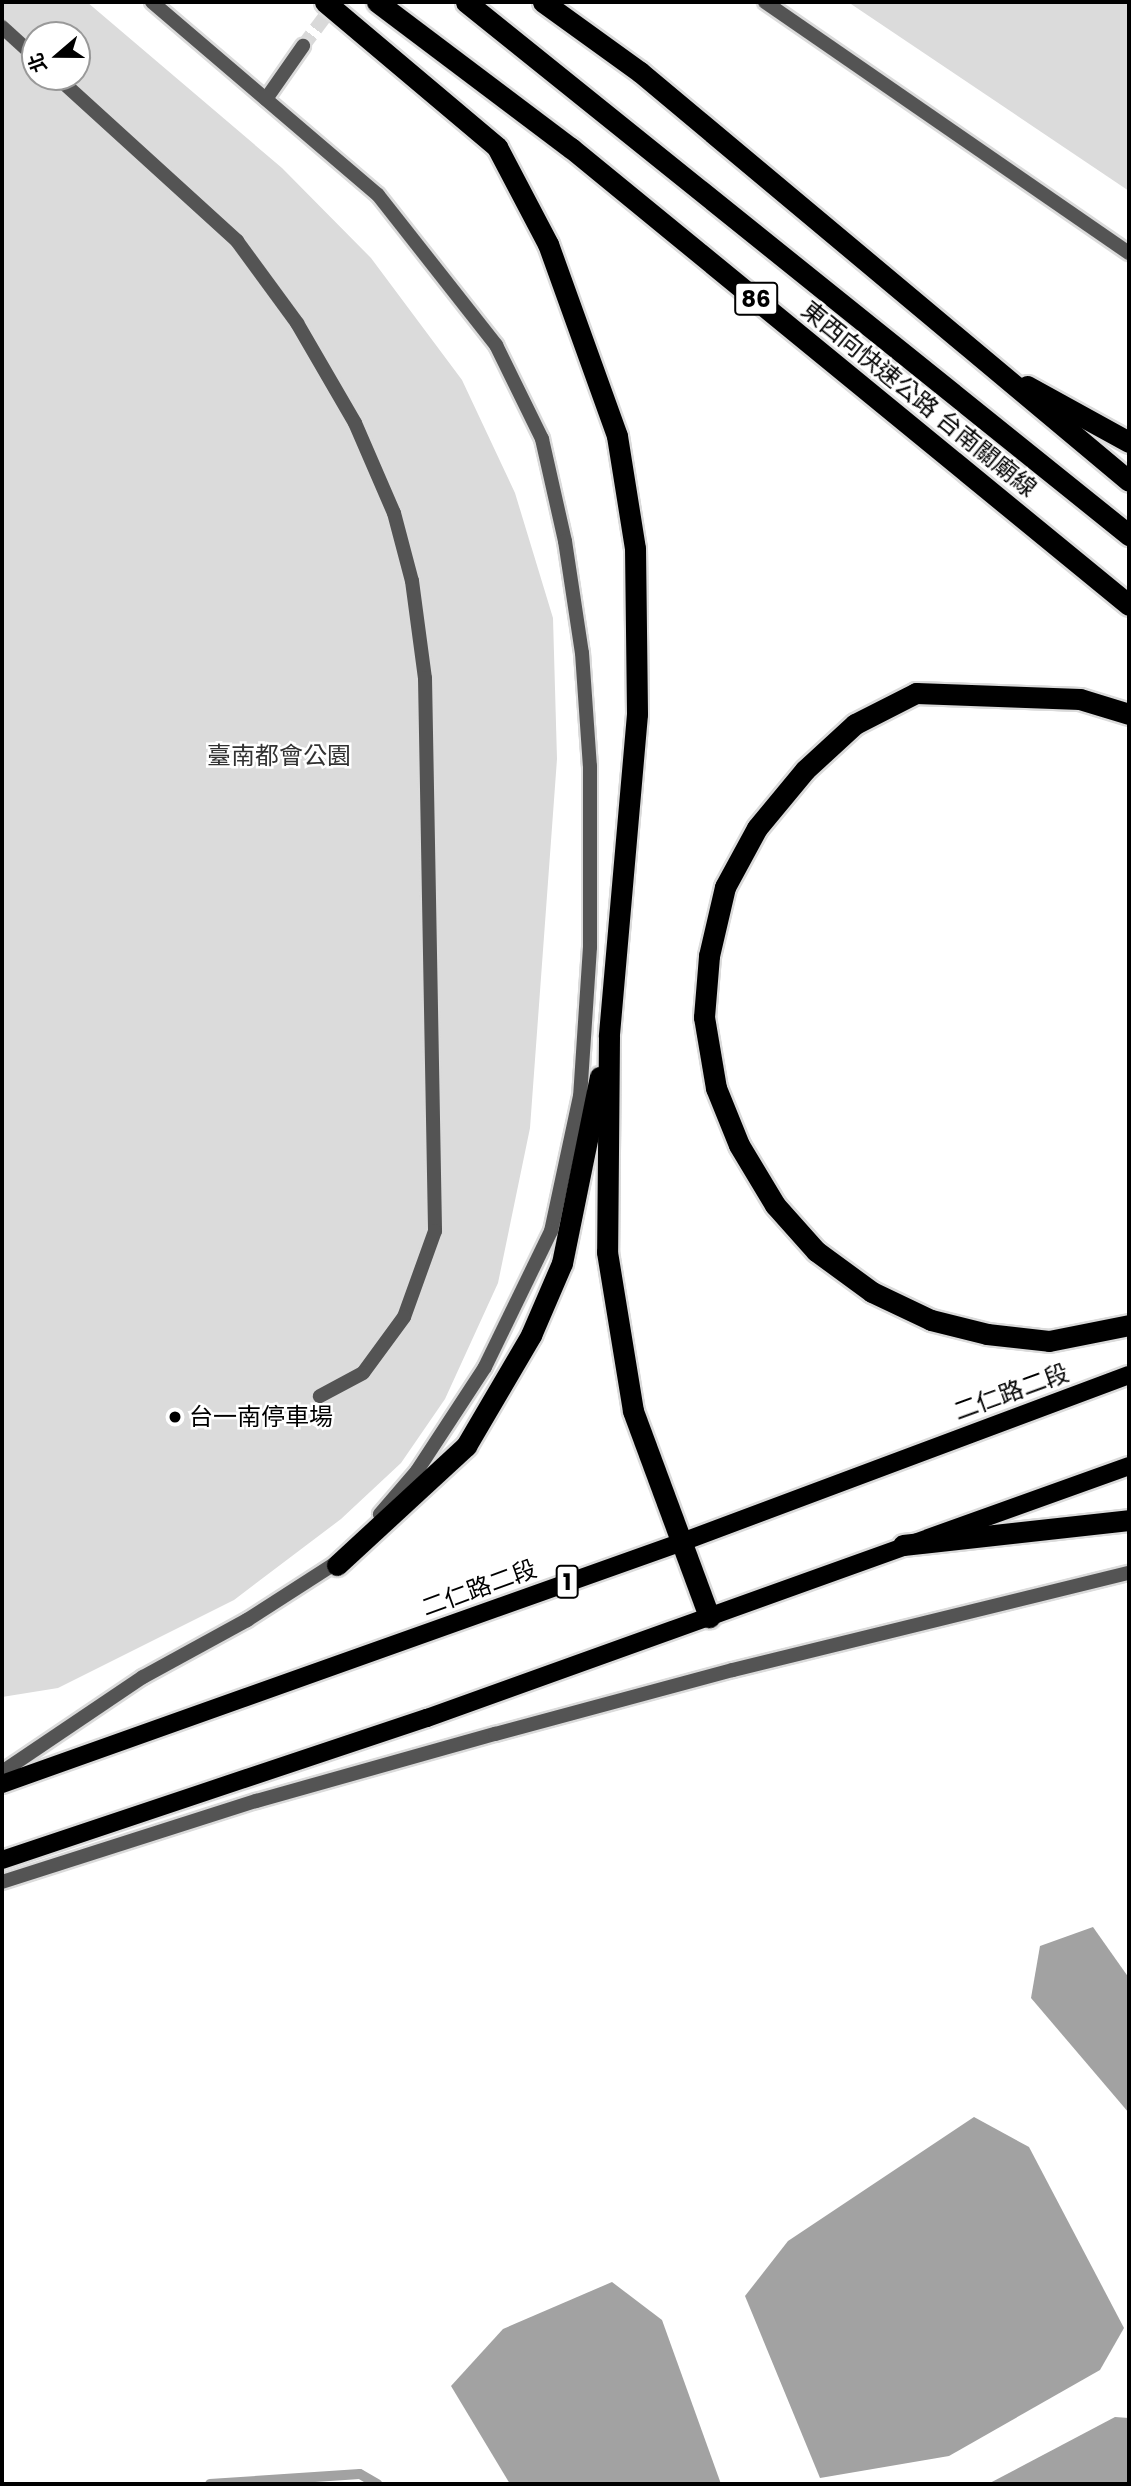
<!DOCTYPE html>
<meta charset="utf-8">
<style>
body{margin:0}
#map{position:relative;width:1131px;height:2486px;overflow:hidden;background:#fff;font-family:Poppins,"Noto Sans TC",sans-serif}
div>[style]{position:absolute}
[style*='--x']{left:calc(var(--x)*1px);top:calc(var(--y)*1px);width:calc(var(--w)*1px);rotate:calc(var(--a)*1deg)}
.green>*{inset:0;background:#dbdbdb}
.water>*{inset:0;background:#a2a2a2}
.stream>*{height:10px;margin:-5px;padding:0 5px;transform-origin:5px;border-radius:5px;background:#a2a2a2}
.street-tunnel>*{height:14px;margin-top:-7px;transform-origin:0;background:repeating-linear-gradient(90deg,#d9d9d9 0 14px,transparent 0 21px)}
.roads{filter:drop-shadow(2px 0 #dbdbdb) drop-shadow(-2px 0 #dbdbdb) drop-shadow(0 2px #dbdbdb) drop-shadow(0 -2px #dbdbdb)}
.lane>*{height:14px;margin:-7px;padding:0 7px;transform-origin:7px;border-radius:7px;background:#545454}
.street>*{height:14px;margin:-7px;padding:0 7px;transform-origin:7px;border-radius:7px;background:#545454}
.primary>*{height:18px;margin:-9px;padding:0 9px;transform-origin:9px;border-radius:9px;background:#000}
.highway>*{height:21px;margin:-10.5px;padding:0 10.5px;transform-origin:10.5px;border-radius:10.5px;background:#000}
.dots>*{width:19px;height:19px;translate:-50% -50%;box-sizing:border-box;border:4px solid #fff;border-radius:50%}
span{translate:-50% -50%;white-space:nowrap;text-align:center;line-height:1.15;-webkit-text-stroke:5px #fff;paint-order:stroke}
.shield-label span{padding:2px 5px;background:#fff;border:2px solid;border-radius:5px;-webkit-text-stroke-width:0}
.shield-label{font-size:23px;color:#000;font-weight:700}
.street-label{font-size:24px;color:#000}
.park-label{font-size:24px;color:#323232}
.poi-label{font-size:24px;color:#000}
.left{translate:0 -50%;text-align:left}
.frame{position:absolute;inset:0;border:4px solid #000;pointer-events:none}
.north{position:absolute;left:21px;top:21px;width:70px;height:70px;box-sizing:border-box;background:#fff;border:2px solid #999;border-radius:50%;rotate:250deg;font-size:19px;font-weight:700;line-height:28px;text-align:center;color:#000}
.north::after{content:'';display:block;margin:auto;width:24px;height:32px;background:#000;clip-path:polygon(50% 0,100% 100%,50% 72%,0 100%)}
</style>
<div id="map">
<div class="green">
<i style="clip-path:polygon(evenodd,2px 2px,87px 2px,282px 168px,371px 258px,462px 380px,515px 493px,553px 618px,557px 759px,530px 1128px,498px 1283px,445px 1399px,401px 1463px,341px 1519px,234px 1600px,58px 1688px,2px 1697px,2px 2px,35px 35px,77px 35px,77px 77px,35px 77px,35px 35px)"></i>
<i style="clip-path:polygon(848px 2px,1129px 2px,1129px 191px)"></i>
</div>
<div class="water">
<i style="clip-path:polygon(1093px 1927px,1129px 1978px,1129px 2113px,1031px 1998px,1040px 1946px)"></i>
<i style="clip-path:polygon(974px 2117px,1029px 2147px,1124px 2328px,1100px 2370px,949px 2456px,820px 2478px,745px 2296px,788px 2241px)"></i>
<i style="clip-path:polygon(612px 2282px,662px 2320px,721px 2484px,510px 2484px,451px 2386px,503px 2329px)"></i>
<i style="clip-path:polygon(1115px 2417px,1129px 2418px,1129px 2484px,988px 2484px)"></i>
</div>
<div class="stream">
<i style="--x:210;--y:2484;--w:150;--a:-3.8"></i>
<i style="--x:360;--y:2474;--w:20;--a:30"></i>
</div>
<div class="street-tunnel">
<i style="--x:303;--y:46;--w:54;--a:-53.3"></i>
</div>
<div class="roads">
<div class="lane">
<i style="--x:2;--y:27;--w:45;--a:42.3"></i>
<i style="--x:57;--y:77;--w:244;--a:42.3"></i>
<i style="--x:237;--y:241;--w:102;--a:53.8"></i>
<i style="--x:297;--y:323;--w:116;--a:59.9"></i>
<i style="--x:355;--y:423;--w:98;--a:66.6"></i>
<i style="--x:394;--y:513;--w:70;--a:75.2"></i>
<i style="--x:412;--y:581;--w:98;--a:82.4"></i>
<i style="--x:425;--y:678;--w:553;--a:88.96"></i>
<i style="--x:435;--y:1231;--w:91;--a:109.8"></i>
<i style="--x:404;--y:1317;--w:69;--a:126.2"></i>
<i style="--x:363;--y:1373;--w:49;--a:151.9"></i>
</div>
<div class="street">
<i style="--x:152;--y:2;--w:297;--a:40.5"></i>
<i style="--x:378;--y:195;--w:191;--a:51.8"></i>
<i style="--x:496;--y:345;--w:105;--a:63.9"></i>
<i style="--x:542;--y:439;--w:105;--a:77.3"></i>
<i style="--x:565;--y:541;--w:113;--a:81.4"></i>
<i style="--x:582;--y:653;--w:113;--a:86"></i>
<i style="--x:590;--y:766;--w:181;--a:90"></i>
<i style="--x:590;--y:947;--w:149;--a:93.8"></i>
<i style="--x:580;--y:1096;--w:138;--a:102.1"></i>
<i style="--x:551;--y:1231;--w:151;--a:115.9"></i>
<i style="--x:485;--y:1367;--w:124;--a:123.2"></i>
<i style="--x:417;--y:1471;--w:57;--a:130.7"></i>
<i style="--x:765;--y:2;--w:442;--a:34.6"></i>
<i style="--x:266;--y:99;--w:65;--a:-55.1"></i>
<i style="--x:2;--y:1772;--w:170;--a:-34"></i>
<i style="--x:143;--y:1677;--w:119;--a:-28.7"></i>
<i style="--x:247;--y:1620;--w:113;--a:-32.7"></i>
<i style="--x:2;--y:1882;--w:267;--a:-17.7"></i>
<i style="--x:256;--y:1801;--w:248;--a:-15.7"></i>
<i style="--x:495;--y:1734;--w:246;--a:-15.1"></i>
<i style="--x:733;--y:1670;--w:408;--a:-13.8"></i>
</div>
<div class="primary">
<i style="--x:2;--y:1784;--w:722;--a:-19.59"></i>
<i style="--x:682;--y:1542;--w:477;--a:-20.5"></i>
<i style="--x:2;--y:1860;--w:448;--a:-18.5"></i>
<i style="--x:427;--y:1718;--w:746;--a:-19.75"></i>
</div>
<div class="highway">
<i style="--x:325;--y:2;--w:225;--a:40.1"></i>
<i style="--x:497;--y:147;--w:110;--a:62.3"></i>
<i style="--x:548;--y:244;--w:204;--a:70.2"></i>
<i style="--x:617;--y:436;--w:113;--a:80.9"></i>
<i style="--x:635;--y:548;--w:166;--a:89.3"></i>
<i style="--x:637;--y:714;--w:324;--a:95"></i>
<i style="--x:609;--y:1037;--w:215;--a:90.5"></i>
<i style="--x:607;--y:1252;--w:161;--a:80.7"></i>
<i style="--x:633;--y:1411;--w:220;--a:69.7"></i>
<i style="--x:377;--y:2;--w:243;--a:37"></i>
<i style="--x:571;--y:148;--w:721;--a:39.32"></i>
<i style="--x:466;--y:2;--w:851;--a:38.8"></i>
<i style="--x:543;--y:2;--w:120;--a:35.8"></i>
<i style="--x:640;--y:72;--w:637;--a:39.91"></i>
<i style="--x:1027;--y:386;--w:116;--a:28.8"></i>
<i style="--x:1129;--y:714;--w:51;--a:-163"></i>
<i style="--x:1080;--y:699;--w:164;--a:-177.9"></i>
<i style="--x:916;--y:693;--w:68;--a:153.1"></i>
<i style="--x:855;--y:724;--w:68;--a:137.4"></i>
<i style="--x:805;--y:770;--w:75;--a:129.6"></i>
<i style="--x:757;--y:828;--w:67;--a:118.5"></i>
<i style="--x:725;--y:887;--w:71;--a:103.1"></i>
<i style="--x:709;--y:956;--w:61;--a:94.7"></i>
<i style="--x:704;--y:1017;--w:72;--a:80.4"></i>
<i style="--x:716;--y:1088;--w:61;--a:68"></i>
<i style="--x:739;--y:1145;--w:70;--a:59"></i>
<i style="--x:775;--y:1205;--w:62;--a:48.3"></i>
<i style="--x:816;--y:1251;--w:69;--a:36.2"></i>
<i style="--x:872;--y:1292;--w:65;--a:25.4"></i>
<i style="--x:931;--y:1320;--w:58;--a:14"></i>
<i style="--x:987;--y:1334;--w:62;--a:6.4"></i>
<i style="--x:1049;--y:1341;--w:82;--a:-11.3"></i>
<i style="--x:903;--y:1545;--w:227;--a:-6.3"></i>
<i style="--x:337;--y:1565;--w:176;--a:-42.7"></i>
<i style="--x:466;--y:1446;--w:129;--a:-59.6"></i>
<i style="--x:531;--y:1335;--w:78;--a:-66.7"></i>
<i style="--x:562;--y:1263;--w:190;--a:-78.5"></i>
</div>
</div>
<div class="dots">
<i style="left:175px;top:1417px;background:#000"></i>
</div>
<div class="shield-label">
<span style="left:756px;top:299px">86</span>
<span style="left:567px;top:1582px">1</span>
</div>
<div class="street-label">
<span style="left:919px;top:399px;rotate:39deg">東西向快速公路 台南關廟線</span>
<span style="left:1011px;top:1392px;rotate:-20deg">二仁路二段</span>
<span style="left:479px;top:1588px;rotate:-20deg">二仁路二段</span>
</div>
<div class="park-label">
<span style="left:279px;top:756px">臺南都會公園</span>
</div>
<div class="poi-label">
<span class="left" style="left:189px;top:1417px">台一南停車場</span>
</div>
<div class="frame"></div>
<div class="north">北</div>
</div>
